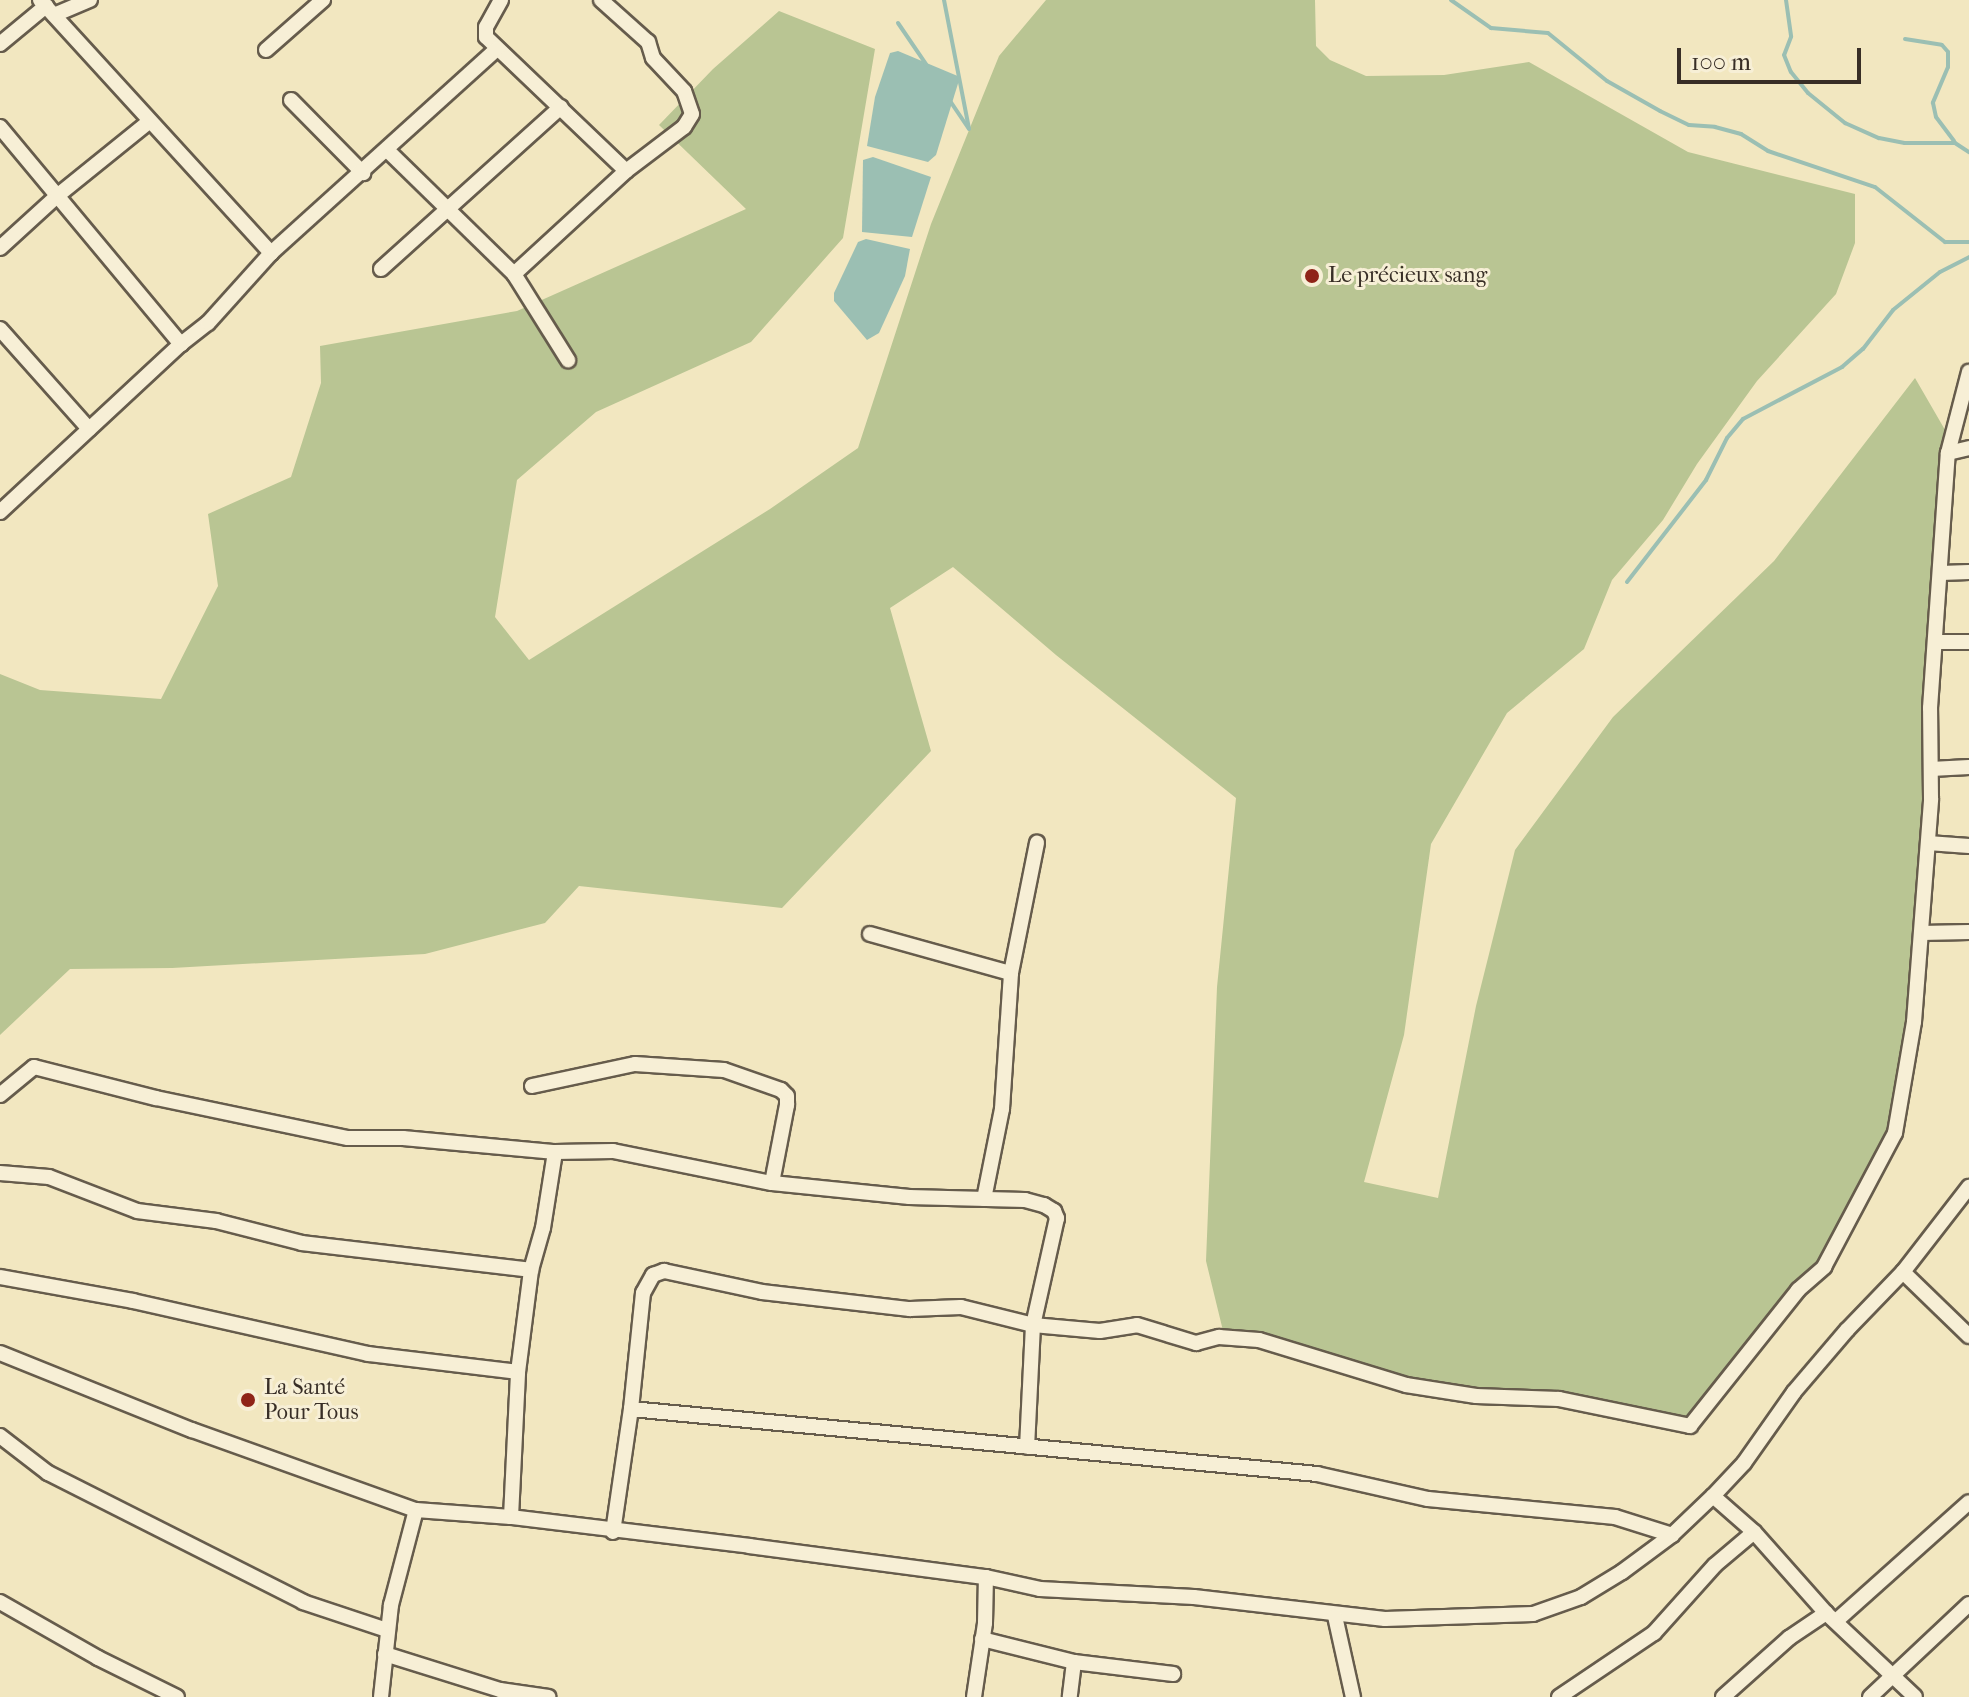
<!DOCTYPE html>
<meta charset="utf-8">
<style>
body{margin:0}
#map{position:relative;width:1969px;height:1697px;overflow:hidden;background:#f2e7c0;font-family:"IM FELL French Canon",serif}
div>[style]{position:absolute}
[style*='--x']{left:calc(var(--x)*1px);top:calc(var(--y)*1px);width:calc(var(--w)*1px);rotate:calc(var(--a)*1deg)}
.green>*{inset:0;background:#b9c593}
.water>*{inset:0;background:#9bbfb3}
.stream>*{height:4px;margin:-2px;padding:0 2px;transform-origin:2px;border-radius:2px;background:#9bbfb3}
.roads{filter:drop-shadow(2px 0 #665c4c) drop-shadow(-2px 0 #665c4c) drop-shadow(0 2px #665c4c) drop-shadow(0 -2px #665c4c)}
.minor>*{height:14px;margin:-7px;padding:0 7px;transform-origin:7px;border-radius:7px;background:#f7efd6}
.dots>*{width:22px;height:22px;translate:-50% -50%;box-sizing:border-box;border:4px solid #f7efd6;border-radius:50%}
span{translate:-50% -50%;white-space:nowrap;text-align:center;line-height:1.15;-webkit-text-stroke:6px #f7efd6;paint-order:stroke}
.poi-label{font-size:22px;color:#382e26}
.left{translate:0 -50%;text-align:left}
.scale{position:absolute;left:1677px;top:48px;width:184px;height:36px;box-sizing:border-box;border:4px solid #382e26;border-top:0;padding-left:10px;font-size:24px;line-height:28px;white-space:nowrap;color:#382e26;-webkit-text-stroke:6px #f7efd6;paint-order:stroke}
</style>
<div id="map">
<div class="green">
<i style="clip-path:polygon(1046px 0,1315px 0,1316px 46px,1330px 60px,1366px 76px,1444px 75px,1529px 62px,1688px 152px,1855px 194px,1855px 243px,1836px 294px,1757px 381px,1697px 464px,1663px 520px,1612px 580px,1584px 649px,1507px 713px,1431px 844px,1404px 1035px,1364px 1182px,1438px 1198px,1476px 1006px,1515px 850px,1613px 717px,1774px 561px,1915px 378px,1952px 442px,1913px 972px,1894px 1118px,1860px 1204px,1805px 1286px,1688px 1425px,1544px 1401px,1387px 1384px,1248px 1340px,1226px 1343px,1206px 1261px,1217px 987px,1236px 798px,1056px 655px,953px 567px,890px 608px,931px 751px,782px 908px,579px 886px,545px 923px,425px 954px,172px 968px,70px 969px,0 1035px,0 674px,40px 690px,161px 699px,218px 586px,208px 514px,291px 477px,321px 383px,320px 346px,517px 311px,746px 209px,659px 125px,713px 69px,779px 11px,875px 49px,843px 238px,751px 342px,596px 412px,517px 480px,495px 617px,529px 660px,770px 509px,858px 448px,931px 224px,999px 56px)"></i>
</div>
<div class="water">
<i style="clip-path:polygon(898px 51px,960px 77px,936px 155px,928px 162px,867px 146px,875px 97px,890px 53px)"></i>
<i style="clip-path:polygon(873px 157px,931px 177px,912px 237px,862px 232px,863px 160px)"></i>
<i style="clip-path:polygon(866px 239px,910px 249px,905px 276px,879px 333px,867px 340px,834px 301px,834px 293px,858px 242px)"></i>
</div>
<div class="stream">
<i style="--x:944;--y:0;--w:131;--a:79"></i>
<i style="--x:969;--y:129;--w:34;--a:-124"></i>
<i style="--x:1451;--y:0;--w:49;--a:35"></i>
<i style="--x:1491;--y:28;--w:57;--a:5"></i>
<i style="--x:1548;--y:33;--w:76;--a:39.1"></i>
<i style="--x:1607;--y:81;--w:61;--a:29.5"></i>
<i style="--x:1660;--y:111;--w:32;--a:26"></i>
<i style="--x:1689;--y:125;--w:26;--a:4"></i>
<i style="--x:1715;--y:127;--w:27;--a:15"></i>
<i style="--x:1741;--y:134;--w:32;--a:32"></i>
<i style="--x:1768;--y:151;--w:113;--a:18.6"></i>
<i style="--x:1875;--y:187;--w:89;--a:38.2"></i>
<i style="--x:1945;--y:242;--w:24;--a:0"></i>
<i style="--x:1786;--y:0;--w:37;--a:82"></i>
<i style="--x:1791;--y:37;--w:19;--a:111"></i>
<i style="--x:1784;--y:55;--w:18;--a:68"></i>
<i style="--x:1791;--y:72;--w:27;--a:51"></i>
<i style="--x:1808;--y:93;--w:48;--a:39"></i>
<i style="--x:1845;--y:123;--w:37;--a:24"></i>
<i style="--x:1879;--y:138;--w:26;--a:11"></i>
<i style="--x:1905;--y:143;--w:50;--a:0"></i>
<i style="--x:1955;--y:143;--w:17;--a:33"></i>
<i style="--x:898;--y:23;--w:50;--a:55.7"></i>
<i style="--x:1905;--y:39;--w:37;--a:9"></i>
<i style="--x:1942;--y:45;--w:9;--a:49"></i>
<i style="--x:1948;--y:52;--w:15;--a:90"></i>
<i style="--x:1948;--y:67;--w:39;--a:113"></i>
<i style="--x:1933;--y:103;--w:14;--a:78"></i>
<i style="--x:1936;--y:117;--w:30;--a:53"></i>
<i style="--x:1627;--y:582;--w:129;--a:-52.2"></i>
<i style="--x:1706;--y:480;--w:47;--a:-63.4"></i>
<i style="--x:1727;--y:438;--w:25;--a:-50"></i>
<i style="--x:1743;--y:419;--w:112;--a:-27.7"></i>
<i style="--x:1842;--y:367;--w:28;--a:-41"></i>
<i style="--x:1863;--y:349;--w:49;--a:-52.4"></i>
<i style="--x:1893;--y:310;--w:60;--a:-39"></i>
<i style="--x:1940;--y:272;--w:33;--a:-27"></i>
</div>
<div class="roads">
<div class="minor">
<i style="--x:40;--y:0;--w:343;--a:47.6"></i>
<i style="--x:501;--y:0;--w:31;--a:119"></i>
<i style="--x:486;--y:27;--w:10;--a:90"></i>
<i style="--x:486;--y:37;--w:194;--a:43.7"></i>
<i style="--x:54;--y:15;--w:39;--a:-23"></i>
<i style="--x:0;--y:44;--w:60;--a:-39.6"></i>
<i style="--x:266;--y:50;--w:76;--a:-41.3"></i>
<i style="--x:291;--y:100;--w:103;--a:45.4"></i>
<i style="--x:0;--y:127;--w:283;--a:50.2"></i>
<i style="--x:388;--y:151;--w:176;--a:44.3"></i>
<i style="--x:514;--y:274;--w:102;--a:57.9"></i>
<i style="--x:0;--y:248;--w:77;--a:-42.4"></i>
<i style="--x:57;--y:196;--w:119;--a:-38.9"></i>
<i style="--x:381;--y:269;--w:242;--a:-42"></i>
<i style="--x:514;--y:274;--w:152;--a:-42.6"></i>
<i style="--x:626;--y:171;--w:73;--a:-37.2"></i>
<i style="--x:684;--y:127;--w:15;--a:-58"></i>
<i style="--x:692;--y:114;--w:24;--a:-109"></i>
<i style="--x:684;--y:91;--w:45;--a:-133.2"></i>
<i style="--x:653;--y:58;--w:17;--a:-107"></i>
<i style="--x:648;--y:42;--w:63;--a:-138.2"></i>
<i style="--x:0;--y:329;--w:134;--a:48.3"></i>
<i style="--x:1948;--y:453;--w:22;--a:-13"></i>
<i style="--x:0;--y:512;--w:247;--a:-42.9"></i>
<i style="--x:181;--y:344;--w:34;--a:-38"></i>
<i style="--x:208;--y:323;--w:94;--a:-48"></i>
<i style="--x:271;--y:253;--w:304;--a:-42.1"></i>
<i style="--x:1941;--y:573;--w:28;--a:-2"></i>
<i style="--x:1935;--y:642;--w:34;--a:0"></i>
<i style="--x:1931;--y:769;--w:38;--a:-3"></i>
<i style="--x:1928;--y:843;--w:41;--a:4.2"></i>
<i style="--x:1921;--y:933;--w:48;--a:-1.2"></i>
<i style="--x:870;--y:934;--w:146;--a:15.5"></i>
<i style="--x:532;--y:1086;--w:105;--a:-12.1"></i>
<i style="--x:635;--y:1064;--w:89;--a:3.9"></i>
<i style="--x:724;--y:1070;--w:60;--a:19.3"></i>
<i style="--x:781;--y:1090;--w:8;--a:45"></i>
<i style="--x:787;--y:1096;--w:9;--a:90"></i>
<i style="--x:787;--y:1105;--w:79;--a:100.9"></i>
<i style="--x:0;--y:1095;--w:44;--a:-39.5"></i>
<i style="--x:34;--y:1067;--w:126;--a:14.3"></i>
<i style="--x:156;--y:1098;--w:196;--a:11.8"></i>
<i style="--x:348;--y:1138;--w:55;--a:0"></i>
<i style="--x:403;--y:1138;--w:153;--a:5.3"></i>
<i style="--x:555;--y:1152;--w:58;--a:-1"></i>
<i style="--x:613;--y:1151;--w:162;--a:11.4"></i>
<i style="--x:772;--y:1183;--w:138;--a:5.8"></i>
<i style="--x:909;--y:1197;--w:116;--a:1.5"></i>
<i style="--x:1025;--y:1200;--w:20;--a:15"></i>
<i style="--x:1044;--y:1205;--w:12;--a:31"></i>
<i style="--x:1054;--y:1211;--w:8;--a:67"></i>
<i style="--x:1057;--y:1218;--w:110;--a:102.6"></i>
<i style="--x:1033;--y:1325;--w:122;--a:92.8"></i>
<i style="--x:0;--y:1173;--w:49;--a:4.7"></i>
<i style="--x:49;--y:1177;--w:94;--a:21.1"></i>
<i style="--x:137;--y:1211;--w:80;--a:7.2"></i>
<i style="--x:216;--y:1221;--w:89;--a:14.3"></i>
<i style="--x:302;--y:1243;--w:231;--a:6.7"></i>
<i style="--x:984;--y:1199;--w:92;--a:-78.7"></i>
<i style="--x:1002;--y:1109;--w:136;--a:-86.2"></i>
<i style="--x:1011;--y:973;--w:133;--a:-78.7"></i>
<i style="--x:1903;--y:1272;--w:92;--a:44.1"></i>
<i style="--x:0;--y:1277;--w:135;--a:10.2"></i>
<i style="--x:133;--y:1301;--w:241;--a:12.7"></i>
<i style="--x:368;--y:1354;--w:151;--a:6.8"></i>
<i style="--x:0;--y:1353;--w:207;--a:21.9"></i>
<i style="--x:192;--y:1430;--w:238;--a:19.7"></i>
<i style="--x:416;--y:1510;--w:95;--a:4.2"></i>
<i style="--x:511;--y:1517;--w:240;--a:6.9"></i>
<i style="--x:749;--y:1546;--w:239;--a:7.5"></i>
<i style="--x:986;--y:1577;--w:55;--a:12.5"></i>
<i style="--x:1040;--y:1589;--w:154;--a:3"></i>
<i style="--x:1194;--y:1597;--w:192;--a:6.6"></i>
<i style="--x:1385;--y:1619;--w:148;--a:-1.9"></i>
<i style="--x:1533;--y:1614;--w:51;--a:-19.5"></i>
<i style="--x:1581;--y:1597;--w:48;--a:-31.4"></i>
<i style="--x:1622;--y:1572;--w:62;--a:-36.5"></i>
<i style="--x:1672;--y:1535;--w:57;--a:-43.6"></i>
<i style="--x:1713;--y:1496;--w:45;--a:-46.8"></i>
<i style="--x:1744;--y:1463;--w:87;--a:-54.8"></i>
<i style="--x:1794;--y:1392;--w:82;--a:-49.5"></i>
<i style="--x:1847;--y:1330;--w:81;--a:-46"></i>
<i style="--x:1903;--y:1272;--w:108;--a:-52.2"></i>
<i style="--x:631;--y:1409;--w:689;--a:5.41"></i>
<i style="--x:1317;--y:1474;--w:114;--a:12.7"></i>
<i style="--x:1428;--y:1499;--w:188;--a:5.5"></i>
<i style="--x:1615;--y:1517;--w:60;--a:17.5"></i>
<i style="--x:0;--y:1436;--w:61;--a:37.6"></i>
<i style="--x:48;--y:1473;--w:286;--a:26.8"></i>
<i style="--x:303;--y:1602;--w:89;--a:18.4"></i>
<i style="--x:1713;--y:1496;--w:55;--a:41.3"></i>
<i style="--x:511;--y:1517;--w:145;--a:-87.2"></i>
<i style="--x:518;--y:1372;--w:103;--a:-82.7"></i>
<i style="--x:531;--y:1270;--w:44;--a:-74.1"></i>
<i style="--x:543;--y:1228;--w:77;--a:-81"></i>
<i style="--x:613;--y:1532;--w:124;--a:-81.7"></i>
<i style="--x:631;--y:1409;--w:117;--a:-84.1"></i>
<i style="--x:643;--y:1293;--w:21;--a:-61"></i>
<i style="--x:653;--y:1275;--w:12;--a:-20"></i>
<i style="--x:664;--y:1271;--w:100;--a:12.1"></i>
<i style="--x:762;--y:1292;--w:149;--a:6.6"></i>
<i style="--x:910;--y:1309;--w:51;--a:-2.2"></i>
<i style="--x:961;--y:1307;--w:74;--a:14"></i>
<i style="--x:1033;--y:1325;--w:67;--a:5.1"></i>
<i style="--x:1100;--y:1331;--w:37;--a:-9"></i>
<i style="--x:1137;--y:1325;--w:62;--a:17"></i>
<i style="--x:1196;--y:1343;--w:24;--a:-15"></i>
<i style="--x:1219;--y:1337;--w:40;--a:4.3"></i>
<i style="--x:1259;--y:1340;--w:154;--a:17"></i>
<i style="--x:1406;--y:1385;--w:71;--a:8.9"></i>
<i style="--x:1476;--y:1396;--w:83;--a:2.1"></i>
<i style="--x:1559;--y:1399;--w:134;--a:11.6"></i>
<i style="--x:1690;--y:1426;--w:174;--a:-51.5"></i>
<i style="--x:1798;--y:1290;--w:35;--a:-41"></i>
<i style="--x:1824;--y:1267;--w:152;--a:-62.1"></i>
<i style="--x:1895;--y:1133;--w:113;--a:-80.3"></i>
<i style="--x:1914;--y:1022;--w:224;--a:-85.6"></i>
<i style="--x:1931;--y:799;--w:91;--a:-90.6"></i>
<i style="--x:1930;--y:708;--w:256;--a:-86"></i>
<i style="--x:1948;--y:453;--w:84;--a:-75.5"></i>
<i style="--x:0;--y:1602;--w:113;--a:29.7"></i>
<i style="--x:98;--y:1658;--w:88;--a:26.3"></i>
<i style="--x:1335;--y:1616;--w:83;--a:77.5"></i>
<i style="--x:1836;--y:1621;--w:178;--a:-41.8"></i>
<i style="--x:982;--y:1639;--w:95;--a:14"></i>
<i style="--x:1074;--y:1662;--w:35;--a:97"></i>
<i style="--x:385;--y:1654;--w:121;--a:17.4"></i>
<i style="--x:500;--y:1690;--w:49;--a:8.1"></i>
<i style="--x:1074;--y:1662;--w:100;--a:6.9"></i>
<i style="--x:381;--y:1697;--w:93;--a:-83.8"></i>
<i style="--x:391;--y:1605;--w:98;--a:-75.3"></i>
<i style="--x:974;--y:1697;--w:75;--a:-81.5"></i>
<i style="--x:985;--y:1623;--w:46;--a:-88.8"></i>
<i style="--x:1559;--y:1697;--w:115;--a:-34"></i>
<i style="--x:1654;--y:1633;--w:91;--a:-48.1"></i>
<i style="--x:1715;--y:1565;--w:51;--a:-40.2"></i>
<i style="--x:1754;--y:1532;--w:108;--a:48.4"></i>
<i style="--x:1826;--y:1613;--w:122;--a:43.3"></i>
<i style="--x:1723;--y:1697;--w:89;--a:-41.8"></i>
<i style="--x:1789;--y:1638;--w:45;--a:-34"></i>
<i style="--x:1870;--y:1697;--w:136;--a:-43.2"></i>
</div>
</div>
<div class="dots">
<i style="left:1312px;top:276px;background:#8f2418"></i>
<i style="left:248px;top:1400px;background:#8f2418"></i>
</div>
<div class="poi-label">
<span class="left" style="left:1328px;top:276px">Le précieux sang</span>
<span class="left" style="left:264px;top:1400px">La Santé<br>Pour Tous</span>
</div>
<div class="scale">100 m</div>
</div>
